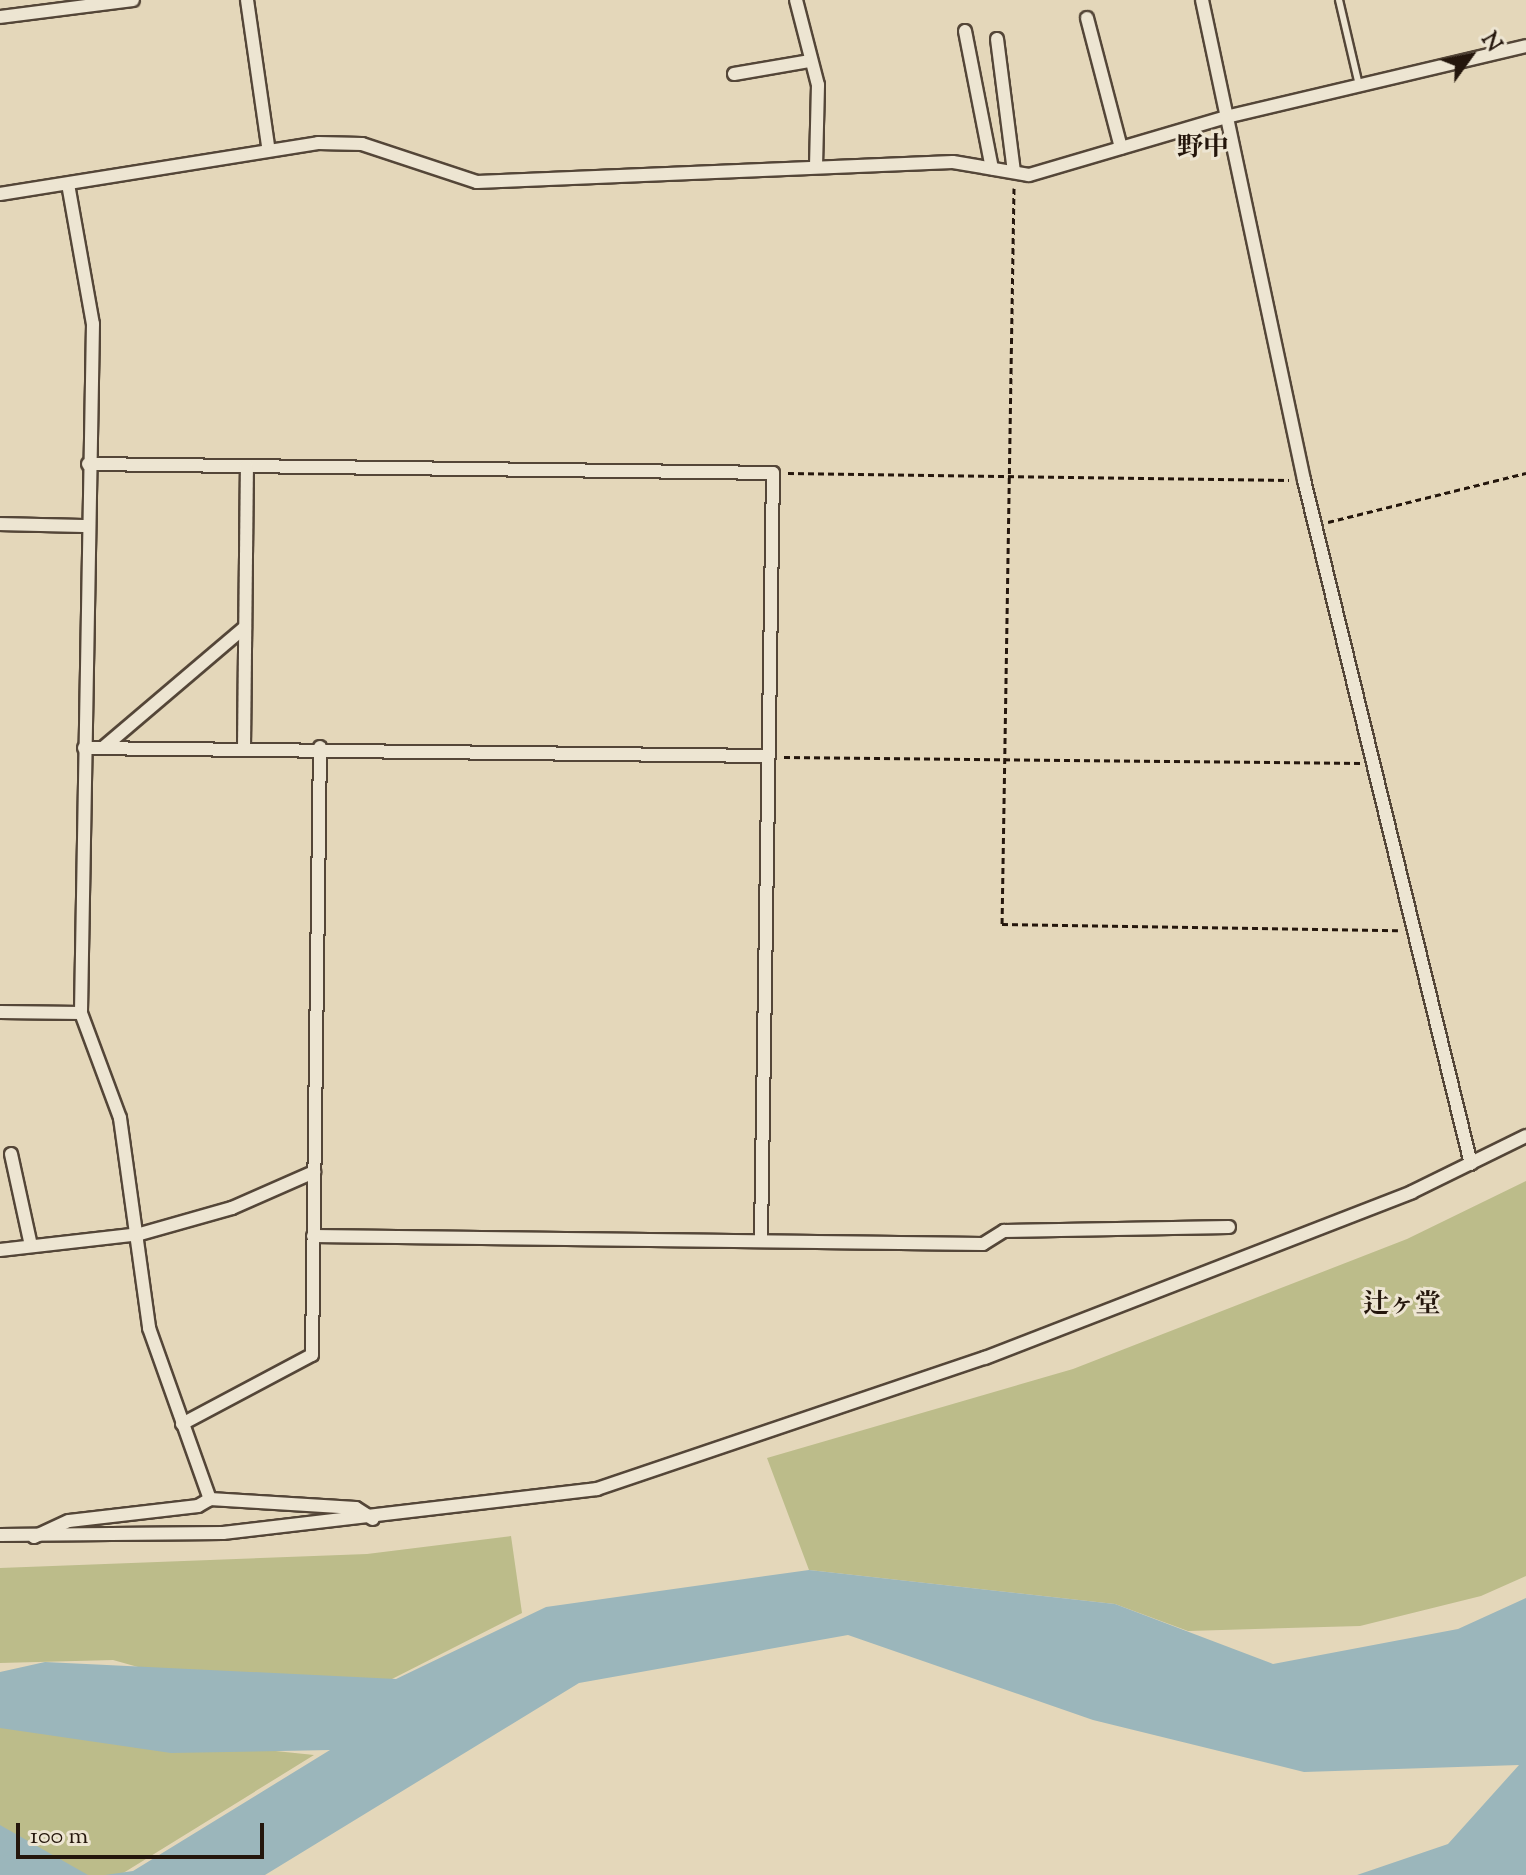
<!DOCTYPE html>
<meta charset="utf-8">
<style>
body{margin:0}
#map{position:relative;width:1526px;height:1875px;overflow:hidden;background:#e4d7ba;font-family:"Sorts Mill Goudy","Noto Serif JP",serif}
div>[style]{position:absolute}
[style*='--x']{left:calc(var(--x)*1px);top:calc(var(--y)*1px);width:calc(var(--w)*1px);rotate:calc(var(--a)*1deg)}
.green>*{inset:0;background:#bcbc8a}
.water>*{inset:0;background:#9bb6bb}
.path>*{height:3px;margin-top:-1.5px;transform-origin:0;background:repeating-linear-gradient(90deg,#24160c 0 6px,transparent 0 10px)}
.roads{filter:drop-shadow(2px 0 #544638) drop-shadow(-2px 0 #544638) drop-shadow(0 2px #544638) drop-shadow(0 -2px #544638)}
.lane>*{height:6px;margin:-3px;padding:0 3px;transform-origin:3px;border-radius:3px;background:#ede5d2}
.street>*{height:12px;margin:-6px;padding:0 6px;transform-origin:6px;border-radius:6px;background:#ede5d2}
span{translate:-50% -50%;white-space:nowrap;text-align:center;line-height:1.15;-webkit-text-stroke:6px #ede5d2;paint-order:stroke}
.neighbourhood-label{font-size:26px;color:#24160c;font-weight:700}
.north{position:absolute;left:1430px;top:16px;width:80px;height:80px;-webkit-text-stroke:6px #ede5d2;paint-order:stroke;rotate:57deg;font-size:22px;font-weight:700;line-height:32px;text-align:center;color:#24160c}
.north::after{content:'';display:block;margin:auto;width:28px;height:36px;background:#24160c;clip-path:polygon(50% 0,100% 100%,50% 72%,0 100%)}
.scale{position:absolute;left:16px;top:1823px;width:248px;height:36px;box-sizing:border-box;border:4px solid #24160c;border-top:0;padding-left:10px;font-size:24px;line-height:28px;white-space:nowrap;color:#24160c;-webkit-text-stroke:6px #ede5d2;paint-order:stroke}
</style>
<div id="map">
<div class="green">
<i style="clip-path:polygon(1526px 1181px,1526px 1576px,1481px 1596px,1360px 1626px,1188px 1631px,1115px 1604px,809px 1570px,767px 1458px,1073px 1369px,1407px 1239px)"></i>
<i style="clip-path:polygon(511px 1536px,522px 1613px,331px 1710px,242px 1696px,113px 1660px,0 1663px,0 1568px,367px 1554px)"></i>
<i style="clip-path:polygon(0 1719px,180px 1741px,314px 1755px,120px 1875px,0 1875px)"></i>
</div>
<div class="water">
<i style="clip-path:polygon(809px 1570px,1115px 1604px,1273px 1664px,1458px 1629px,1526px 1598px,1526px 1875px,1357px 1875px,1448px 1844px,1519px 1765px,1304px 1772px,1093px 1720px,848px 1635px,579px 1683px,265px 1875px,105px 1875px,133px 1871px,330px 1750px,171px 1753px,0 1728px,0 1672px,45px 1662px,396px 1679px,546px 1607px)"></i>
<i style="clip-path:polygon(0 1825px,88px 1875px,0 1875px)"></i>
</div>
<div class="path">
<i style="--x:1014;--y:188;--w:736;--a:90.93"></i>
<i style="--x:1002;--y:924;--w:396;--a:0.9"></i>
<i style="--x:788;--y:473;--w:501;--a:0.8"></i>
<i style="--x:1328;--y:522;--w:204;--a:-13.9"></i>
<i style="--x:784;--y:757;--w:577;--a:0.6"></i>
</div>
<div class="roads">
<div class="lane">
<i style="--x:1339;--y:0;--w:87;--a:76.8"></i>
</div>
<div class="street">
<i style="--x:247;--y:0;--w:148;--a:81.8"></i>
<i style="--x:796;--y:0;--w:88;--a:75.5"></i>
<i style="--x:818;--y:85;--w:82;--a:91.4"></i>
<i style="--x:1202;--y:0;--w:491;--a:78"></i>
<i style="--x:1304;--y:480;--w:704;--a:76.28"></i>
<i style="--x:0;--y:17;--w:134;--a:-7.3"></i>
<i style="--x:1087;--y:18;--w:134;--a:75.3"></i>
<i style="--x:965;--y:31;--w:140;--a:78.9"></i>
<i style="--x:997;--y:39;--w:134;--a:82.7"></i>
<i style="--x:734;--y:74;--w:76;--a:-9.8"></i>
<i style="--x:68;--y:184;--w:142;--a:79.9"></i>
<i style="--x:93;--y:324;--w:689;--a:91"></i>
<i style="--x:81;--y:1013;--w:112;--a:69.6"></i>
<i style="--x:120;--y:1118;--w:212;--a:82.1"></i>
<i style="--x:149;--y:1328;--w:182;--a:70.4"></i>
<i style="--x:210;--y:1499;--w:146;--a:3.5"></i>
<i style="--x:356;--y:1508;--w:20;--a:33"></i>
<i style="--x:0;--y:194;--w:322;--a:-9.1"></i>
<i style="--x:318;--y:143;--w:44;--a:1.3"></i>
<i style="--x:362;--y:144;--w:121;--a:18.3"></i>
<i style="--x:477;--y:182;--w:476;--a:-2.4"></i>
<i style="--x:953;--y:162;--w:77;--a:9.7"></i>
<i style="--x:1029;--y:175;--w:205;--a:-16.4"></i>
<i style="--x:1226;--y:117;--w:308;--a:-13.3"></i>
<i style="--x:88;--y:464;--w:685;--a:0.75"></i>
<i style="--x:773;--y:473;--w:767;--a:90.9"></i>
<i style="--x:0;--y:524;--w:88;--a:1.3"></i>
<i style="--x:104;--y:747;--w:185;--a:-40.4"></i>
<i style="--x:244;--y:747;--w:281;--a:-89.4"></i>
<i style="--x:84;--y:748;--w:683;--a:0.67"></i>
<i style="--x:0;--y:1012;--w:81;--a:0.7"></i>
<i style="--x:11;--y:1154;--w:94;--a:77.7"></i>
<i style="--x:313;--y:1236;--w:670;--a:0.68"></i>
<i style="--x:983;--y:1244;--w:25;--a:-32"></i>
<i style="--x:1004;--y:1231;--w:225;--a:-1"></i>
<i style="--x:0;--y:1250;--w:141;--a:-6.5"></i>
<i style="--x:140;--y:1234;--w:96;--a:-15.8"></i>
<i style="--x:232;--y:1208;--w:90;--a:-23.7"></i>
<i style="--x:182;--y:1424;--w:147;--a:-28"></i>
<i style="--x:312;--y:1355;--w:608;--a:-89.25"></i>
<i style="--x:0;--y:1535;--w:223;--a:-0.5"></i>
<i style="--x:223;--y:1533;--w:377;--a:-6.7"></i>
<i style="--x:597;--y:1489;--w:410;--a:-18.7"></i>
<i style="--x:985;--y:1358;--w:458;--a:-21.2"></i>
<i style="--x:1412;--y:1192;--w:127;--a:-26.2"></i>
<i style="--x:34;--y:1537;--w:38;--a:-25"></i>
<i style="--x:69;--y:1521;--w:130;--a:-6.6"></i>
<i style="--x:198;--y:1506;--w:14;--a:-30"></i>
</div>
</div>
<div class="neighbourhood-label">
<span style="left:1203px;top:149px">野中</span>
<span style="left:1402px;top:1306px">辻ヶ堂</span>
</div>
<div class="north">N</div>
<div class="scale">100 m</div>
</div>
